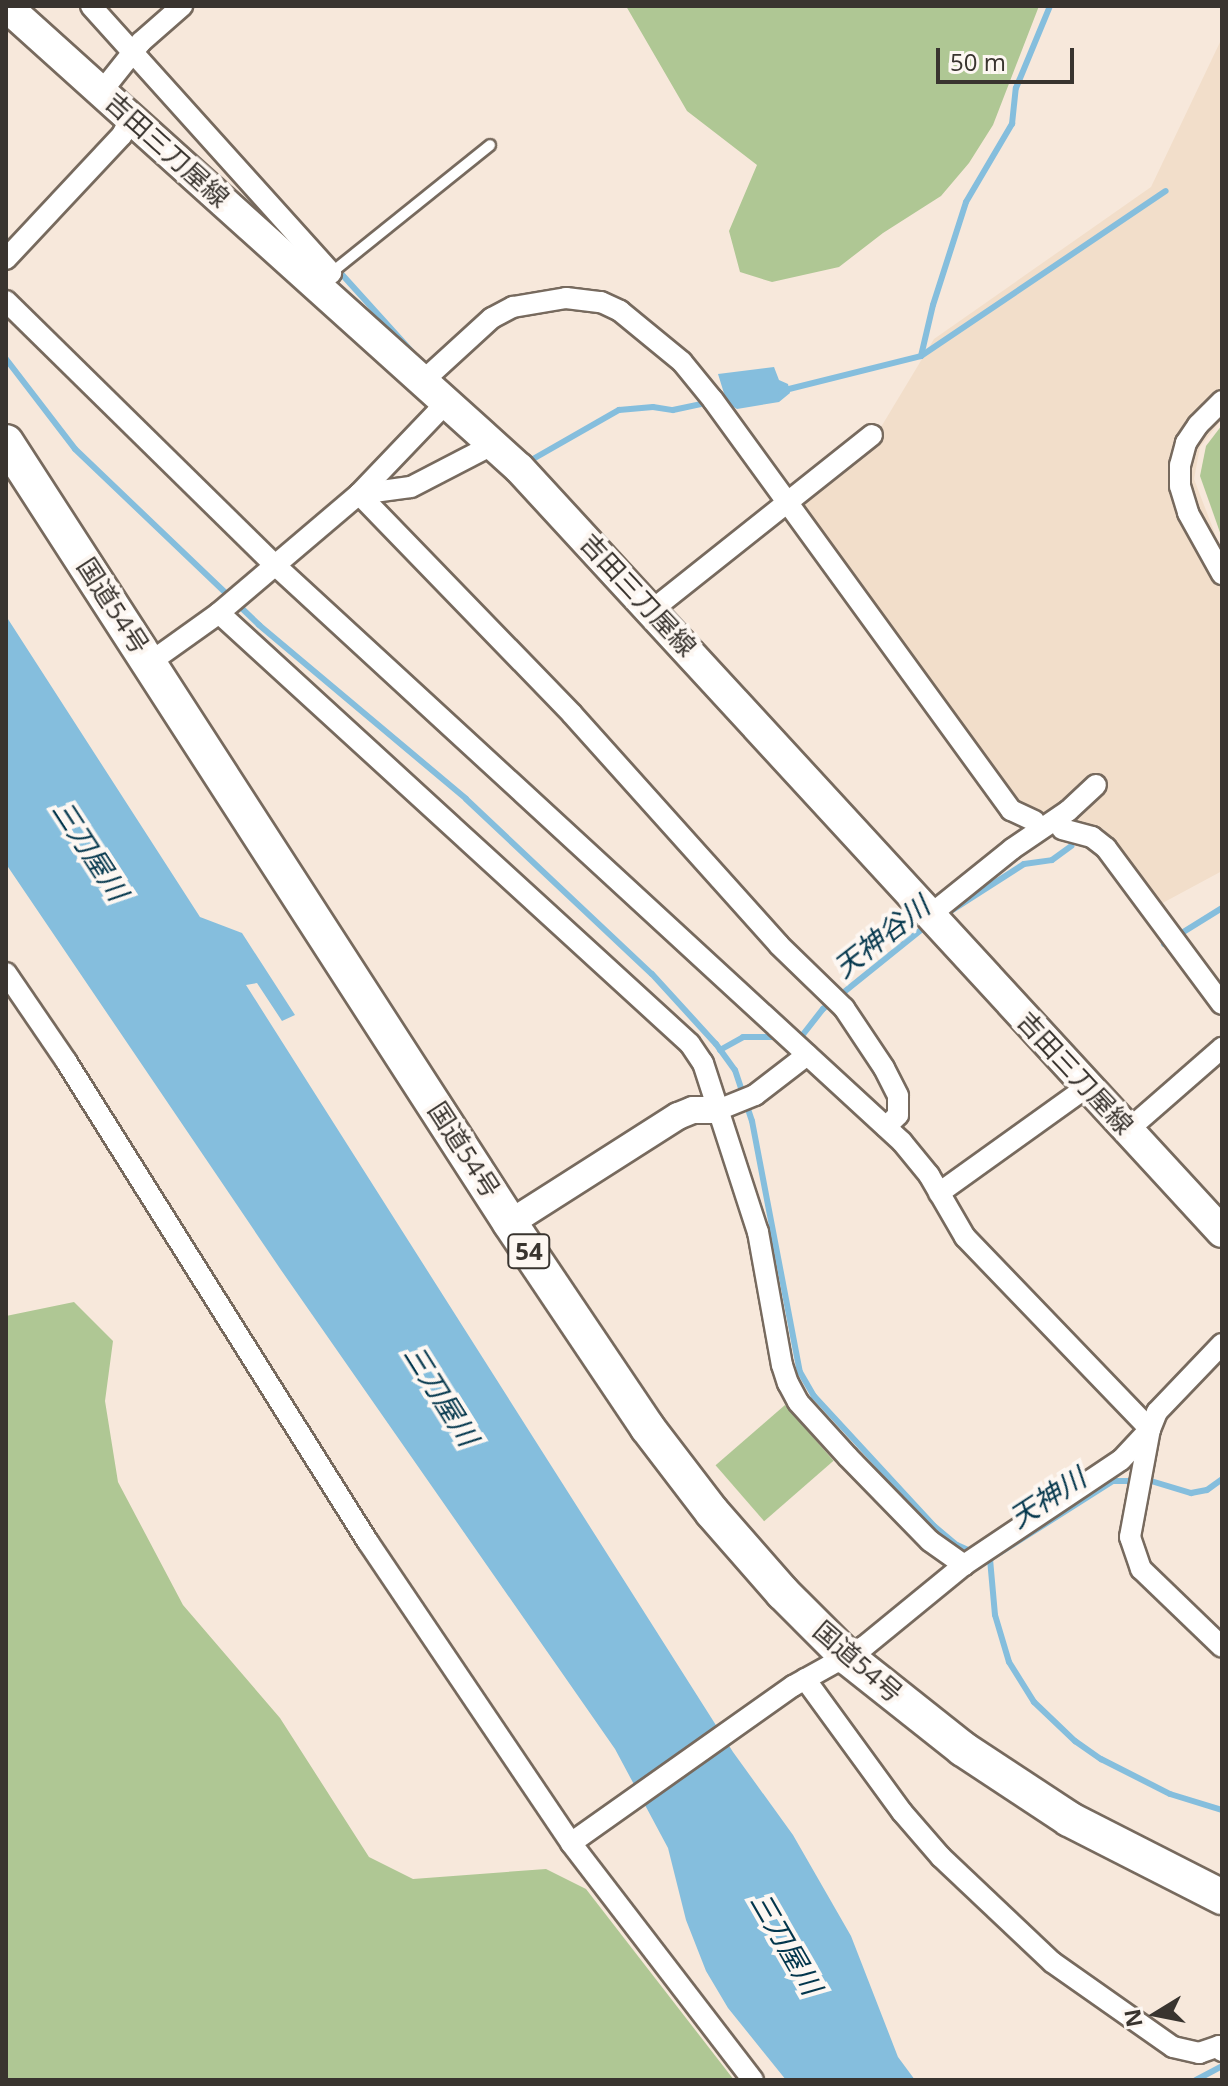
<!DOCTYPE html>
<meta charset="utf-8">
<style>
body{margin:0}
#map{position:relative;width:1228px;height:2086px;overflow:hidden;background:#f7e8db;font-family:"Open Sans","Noto Sans JP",sans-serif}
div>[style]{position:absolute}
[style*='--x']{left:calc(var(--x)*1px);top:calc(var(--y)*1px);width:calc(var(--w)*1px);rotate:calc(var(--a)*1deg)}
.built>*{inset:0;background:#f2deca}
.green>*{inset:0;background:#afc794;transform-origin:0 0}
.water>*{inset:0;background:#85bedd}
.stream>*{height:6px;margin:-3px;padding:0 3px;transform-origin:3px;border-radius:3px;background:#85bedd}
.roads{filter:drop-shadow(2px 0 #776a5e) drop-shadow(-2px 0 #776a5e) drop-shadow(0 2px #776a5e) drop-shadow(0 -2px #776a5e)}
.service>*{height:10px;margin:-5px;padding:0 5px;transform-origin:5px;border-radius:5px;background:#fff}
.minor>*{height:20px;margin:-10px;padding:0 10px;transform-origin:10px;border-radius:10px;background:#fff}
.tertiary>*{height:26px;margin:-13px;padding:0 13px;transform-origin:13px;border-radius:13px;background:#fff}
.secondary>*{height:30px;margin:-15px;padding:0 15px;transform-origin:15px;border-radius:15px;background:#fff}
.trunk>*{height:34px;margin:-17px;padding:0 17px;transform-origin:17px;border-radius:17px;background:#fff}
span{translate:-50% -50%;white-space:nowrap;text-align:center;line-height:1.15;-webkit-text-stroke:8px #fdf7f2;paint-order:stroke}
.shield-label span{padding:2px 6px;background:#fdf7f2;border:2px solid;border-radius:6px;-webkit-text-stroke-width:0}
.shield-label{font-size:24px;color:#39342f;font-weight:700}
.street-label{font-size:26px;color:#39342f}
.water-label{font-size:28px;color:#03364c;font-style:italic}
.frame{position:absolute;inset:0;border:8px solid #39342f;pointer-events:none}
.north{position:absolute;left:1116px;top:1974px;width:80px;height:80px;-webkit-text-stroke:6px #fdf7f2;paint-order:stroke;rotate:260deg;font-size:22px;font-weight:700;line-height:32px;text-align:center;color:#39342f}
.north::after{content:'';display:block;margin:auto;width:28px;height:36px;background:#39342f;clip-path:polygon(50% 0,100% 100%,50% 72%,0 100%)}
.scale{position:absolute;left:936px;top:48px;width:138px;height:36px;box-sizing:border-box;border:4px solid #39342f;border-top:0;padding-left:10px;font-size:24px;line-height:28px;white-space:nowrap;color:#39342f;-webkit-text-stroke:6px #fdf7f2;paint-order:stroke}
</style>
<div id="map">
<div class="built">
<i style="clip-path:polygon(1222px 38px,1222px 419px,1200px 447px,1194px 479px,1222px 552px,1222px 871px,1157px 906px,1104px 829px,1023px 808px,797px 503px,869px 447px,934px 339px,1151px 187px)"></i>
</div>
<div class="green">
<i style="clip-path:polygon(626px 6px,1039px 6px,993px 125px,969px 163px,941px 196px,883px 233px,839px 267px,772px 282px,740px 272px,729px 231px,757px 165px,687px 111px)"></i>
<i style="clip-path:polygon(1222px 425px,1222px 538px,1200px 476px,1206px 446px)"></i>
<i style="clip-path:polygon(74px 1302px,113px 1341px,105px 1401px,118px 1482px,183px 1605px,280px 1718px,369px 1857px,413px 1879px,546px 1869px,586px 1889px,734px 2080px,6px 2080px,6px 1316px)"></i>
<i style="left:785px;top:1405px;width:74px;height:92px;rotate:49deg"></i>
</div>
<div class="water">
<i style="clip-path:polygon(774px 367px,779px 380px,788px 384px,790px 393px,779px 402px,737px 409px,727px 403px,718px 374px)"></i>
<i style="clip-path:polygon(6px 616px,200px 917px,242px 933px,295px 1015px,282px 1021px,257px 983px,246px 985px,733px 1752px,793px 1835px,851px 1936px,898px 2057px,915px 2080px,786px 2080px,728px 2008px,706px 1971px,686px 1920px,668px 1848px,615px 1749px,281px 1270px,6px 864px)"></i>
</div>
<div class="stream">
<i style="--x:337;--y:269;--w:113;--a:47.9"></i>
<i style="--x:921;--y:356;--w:52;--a:-76.8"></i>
<i style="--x:933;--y:305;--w:108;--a:-72.2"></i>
<i style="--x:966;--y:202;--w:91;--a:-59.5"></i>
<i style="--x:1012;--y:124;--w:36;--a:-84"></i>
<i style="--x:1016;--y:88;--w:89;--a:-67.5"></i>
<i style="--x:6;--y:359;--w:113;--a:52.5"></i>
<i style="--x:75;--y:449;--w:255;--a:43.7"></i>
<i style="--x:259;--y:625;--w:270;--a:40"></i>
<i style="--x:466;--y:799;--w:255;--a:43.3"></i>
<i style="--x:652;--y:974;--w:95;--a:47.6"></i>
<i style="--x:716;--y:1044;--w:32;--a:54"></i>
<i style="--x:735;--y:1070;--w:54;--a:71.6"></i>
<i style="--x:752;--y:1121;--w:256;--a:79.2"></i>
<i style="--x:800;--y:1372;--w:28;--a:60"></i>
<i style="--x:814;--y:1396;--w:177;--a:47.3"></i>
<i style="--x:934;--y:1526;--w:30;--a:40"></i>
<i style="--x:957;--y:1545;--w:20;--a:24"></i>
<i style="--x:781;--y:391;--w:144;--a:-14"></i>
<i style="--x:921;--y:356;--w:295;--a:-34"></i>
<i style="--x:526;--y:459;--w:7;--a:0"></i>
<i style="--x:533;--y:459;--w:99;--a:-29.7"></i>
<i style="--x:619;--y:410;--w:34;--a:-5"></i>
<i style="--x:653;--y:407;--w:20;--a:9"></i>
<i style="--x:673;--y:410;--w:39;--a:-12"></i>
<i style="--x:943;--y:916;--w:96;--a:-32.7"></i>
<i style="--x:1024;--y:864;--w:28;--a:-8"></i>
<i style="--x:1052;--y:860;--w:24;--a:-36"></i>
<i style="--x:1164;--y:944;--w:68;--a:-31.8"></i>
<i style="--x:797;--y:1037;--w:4;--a:0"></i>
<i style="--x:801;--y:1037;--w:36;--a:-52"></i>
<i style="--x:823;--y:1009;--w:132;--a:-38.9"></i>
<i style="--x:720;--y:1050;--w:26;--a:-29"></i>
<i style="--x:743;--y:1037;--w:38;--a:0"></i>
<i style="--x:990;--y:1559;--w:56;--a:84.9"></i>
<i style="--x:995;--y:1615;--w:49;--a:73.4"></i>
<i style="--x:1009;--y:1662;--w:47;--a:58"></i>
<i style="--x:1034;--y:1702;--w:57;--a:43.6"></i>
<i style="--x:1075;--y:1741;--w:32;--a:35"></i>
<i style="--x:1101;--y:1759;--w:77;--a:26.9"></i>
<i style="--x:1170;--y:1794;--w:54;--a:17.1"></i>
<i style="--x:990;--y:1559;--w:146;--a:-32.4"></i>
<i style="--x:1113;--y:1481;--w:38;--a:0"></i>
<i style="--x:1151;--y:1481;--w:42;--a:16.7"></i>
<i style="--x:1191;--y:1493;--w:16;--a:-11"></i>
<i style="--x:1207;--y:1490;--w:19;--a:-36"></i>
<i style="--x:1196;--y:2080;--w:30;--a:-28"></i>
</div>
<div class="roads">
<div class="service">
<i style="--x:331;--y:273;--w:204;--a:-38.8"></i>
</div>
<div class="minor">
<i style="--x:91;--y:6;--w:359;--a:48"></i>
<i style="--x:331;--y:273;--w:18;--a:137"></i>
<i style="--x:102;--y:91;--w:63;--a:-51.5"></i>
<i style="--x:141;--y:42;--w:55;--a:-41.3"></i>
<i style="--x:6;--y:259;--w:170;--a:-46.9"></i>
<i style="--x:122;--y:135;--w:20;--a:-63"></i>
<i style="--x:6;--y:301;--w:377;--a:44.5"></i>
<i style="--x:275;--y:565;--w:852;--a:42.62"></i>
<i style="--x:902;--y:1142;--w:43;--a:50.7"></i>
<i style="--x:929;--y:1175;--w:72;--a:59.9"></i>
<i style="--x:965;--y:1237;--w:267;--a:46.1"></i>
<i style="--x:424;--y:380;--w:92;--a:-42.4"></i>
<i style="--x:492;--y:318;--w:24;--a:-28"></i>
<i style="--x:513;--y:307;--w:54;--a:-9.6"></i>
<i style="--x:566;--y:298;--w:35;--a:7"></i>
<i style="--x:601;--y:302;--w:21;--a:25"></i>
<i style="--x:620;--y:311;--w:80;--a:39.4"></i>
<i style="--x:682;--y:362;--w:49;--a:50.8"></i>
<i style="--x:713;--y:400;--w:507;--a:53.99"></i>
<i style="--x:1011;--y:810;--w:26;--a:25"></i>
<i style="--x:1222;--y:401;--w:34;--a:135"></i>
<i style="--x:1198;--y:425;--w:22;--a:124"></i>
<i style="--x:1186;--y:443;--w:23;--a:105"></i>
<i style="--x:1180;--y:465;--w:21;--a:90"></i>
<i style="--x:1180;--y:486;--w:28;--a:73"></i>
<i style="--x:1188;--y:513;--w:70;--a:60.9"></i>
<i style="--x:359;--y:494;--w:306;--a:45.9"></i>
<i style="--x:572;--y:714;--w:310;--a:48.1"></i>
<i style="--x:779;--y:945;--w:91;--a:44.1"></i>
<i style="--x:844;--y:1008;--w:72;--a:56.3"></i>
<i style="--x:884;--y:1068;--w:31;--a:63"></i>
<i style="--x:898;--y:1096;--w:19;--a:90"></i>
<i style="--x:898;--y:1115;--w:17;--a:135"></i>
<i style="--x:359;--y:494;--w:52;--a:-7.7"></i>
<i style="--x:411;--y:487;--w:93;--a:-27.4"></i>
<i style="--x:652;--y:610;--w:281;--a:-38.5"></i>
<i style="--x:219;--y:613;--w:638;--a:42.46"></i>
<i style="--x:690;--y:1044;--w:23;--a:56"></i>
<i style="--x:703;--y:1063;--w:178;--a:72"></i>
<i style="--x:758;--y:1232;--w:135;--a:79.8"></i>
<i style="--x:782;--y:1365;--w:19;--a:72"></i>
<i style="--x:788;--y:1383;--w:21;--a:62"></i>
<i style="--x:798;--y:1402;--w:74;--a:47.7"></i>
<i style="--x:848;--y:1457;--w:117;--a:45.7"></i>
<i style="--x:930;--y:1541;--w:42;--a:35.2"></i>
<i style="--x:149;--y:663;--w:86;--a:-35.5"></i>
<i style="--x:219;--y:613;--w:184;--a:-40.4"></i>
<i style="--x:359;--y:494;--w:129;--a:-46.3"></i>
<i style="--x:1062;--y:829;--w:31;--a:15"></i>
<i style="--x:1092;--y:837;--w:18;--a:38"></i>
<i style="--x:1106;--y:848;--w:194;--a:53.4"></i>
<i style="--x:930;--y:915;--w:105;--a:-38.8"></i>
<i style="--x:1012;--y:849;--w:68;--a:-34.2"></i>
<i style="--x:1068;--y:811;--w:38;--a:-43"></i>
<i style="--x:6;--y:973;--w:107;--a:55.7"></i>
<i style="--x:66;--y:1061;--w:568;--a:57.88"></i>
<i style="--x:368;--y:1542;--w:363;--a:56"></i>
<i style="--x:571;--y:1843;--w:299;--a:52.5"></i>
<i style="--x:718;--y:1110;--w:40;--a:-22"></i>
<i style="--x:755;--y:1095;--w:66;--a:-37.6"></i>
<i style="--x:1128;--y:1130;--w:125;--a:-41.1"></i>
<i style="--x:939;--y:1193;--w:182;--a:-35.6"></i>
<i style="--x:1222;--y:1344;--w:94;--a:133.7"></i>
<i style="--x:1157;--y:1412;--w:18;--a:112"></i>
<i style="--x:1150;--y:1429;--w:110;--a:100.5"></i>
<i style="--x:1130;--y:1537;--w:34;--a:71"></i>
<i style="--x:1141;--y:1569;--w:112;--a:43.9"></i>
<i style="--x:805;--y:1679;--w:165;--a:53.9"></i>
<i style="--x:902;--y:1812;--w:60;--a:49.1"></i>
<i style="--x:941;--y:1857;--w:153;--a:43.4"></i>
<i style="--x:1052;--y:1962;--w:148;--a:35.1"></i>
<i style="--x:1173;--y:2047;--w:27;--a:13"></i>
<i style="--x:1199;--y:2053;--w:21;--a:-19"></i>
<i style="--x:1219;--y:2046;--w:6;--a:59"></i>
<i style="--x:571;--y:1843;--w:272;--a:-35.3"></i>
<i style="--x:793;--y:1686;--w:82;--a:-29.1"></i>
<i style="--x:865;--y:1646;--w:128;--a:-39.3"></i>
<i style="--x:964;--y:1565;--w:189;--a:-33.8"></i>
<i style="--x:1121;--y:1460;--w:42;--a:-46.9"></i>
</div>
<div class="tertiary">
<i style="--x:510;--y:1223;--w:199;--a:-32.5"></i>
<i style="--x:678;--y:1116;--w:16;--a:-22"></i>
<i style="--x:693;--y:1110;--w:25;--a:0"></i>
</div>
<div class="secondary">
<i style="--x:6;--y:6;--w:690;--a:42.01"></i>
<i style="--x:519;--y:468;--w:1038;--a:47.38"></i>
</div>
<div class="trunk">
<i style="--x:6;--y:442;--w:930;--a:57.16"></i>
<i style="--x:510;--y:1223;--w:246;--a:56.1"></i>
<i style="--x:647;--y:1427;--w:107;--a:52.6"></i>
<i style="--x:712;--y:1512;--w:108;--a:48.8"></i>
<i style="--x:783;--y:1593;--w:91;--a:45"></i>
<i style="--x:847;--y:1657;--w:148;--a:38.4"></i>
<i style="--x:963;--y:1749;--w:127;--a:33.4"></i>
<i style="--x:1069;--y:1819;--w:172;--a:27"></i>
</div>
</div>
<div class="shield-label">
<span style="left:529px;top:1251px">54</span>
</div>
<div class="street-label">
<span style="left:167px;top:150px;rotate:42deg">吉田三刀屋線</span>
<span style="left:638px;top:595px;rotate:47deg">吉田三刀屋線</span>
<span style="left:113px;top:606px;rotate:57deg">国道54号</span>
<span style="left:1075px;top:1073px;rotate:47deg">吉田三刀屋線</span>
<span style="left:464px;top:1150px;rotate:57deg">国道54号</span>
<span style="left:858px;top:1662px;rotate:41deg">国道54号</span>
</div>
<div class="water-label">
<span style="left:91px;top:850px;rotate:57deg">三刀屋川</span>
<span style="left:881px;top:936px;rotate:-38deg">天神谷川</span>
<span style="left:442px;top:1395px;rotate:58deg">三刀屋川</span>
<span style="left:1047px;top:1497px;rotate:-33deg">天神川</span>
<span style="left:787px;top:1943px;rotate:60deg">三刀屋川</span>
</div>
<div class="frame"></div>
<div class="north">N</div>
<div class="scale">50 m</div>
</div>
